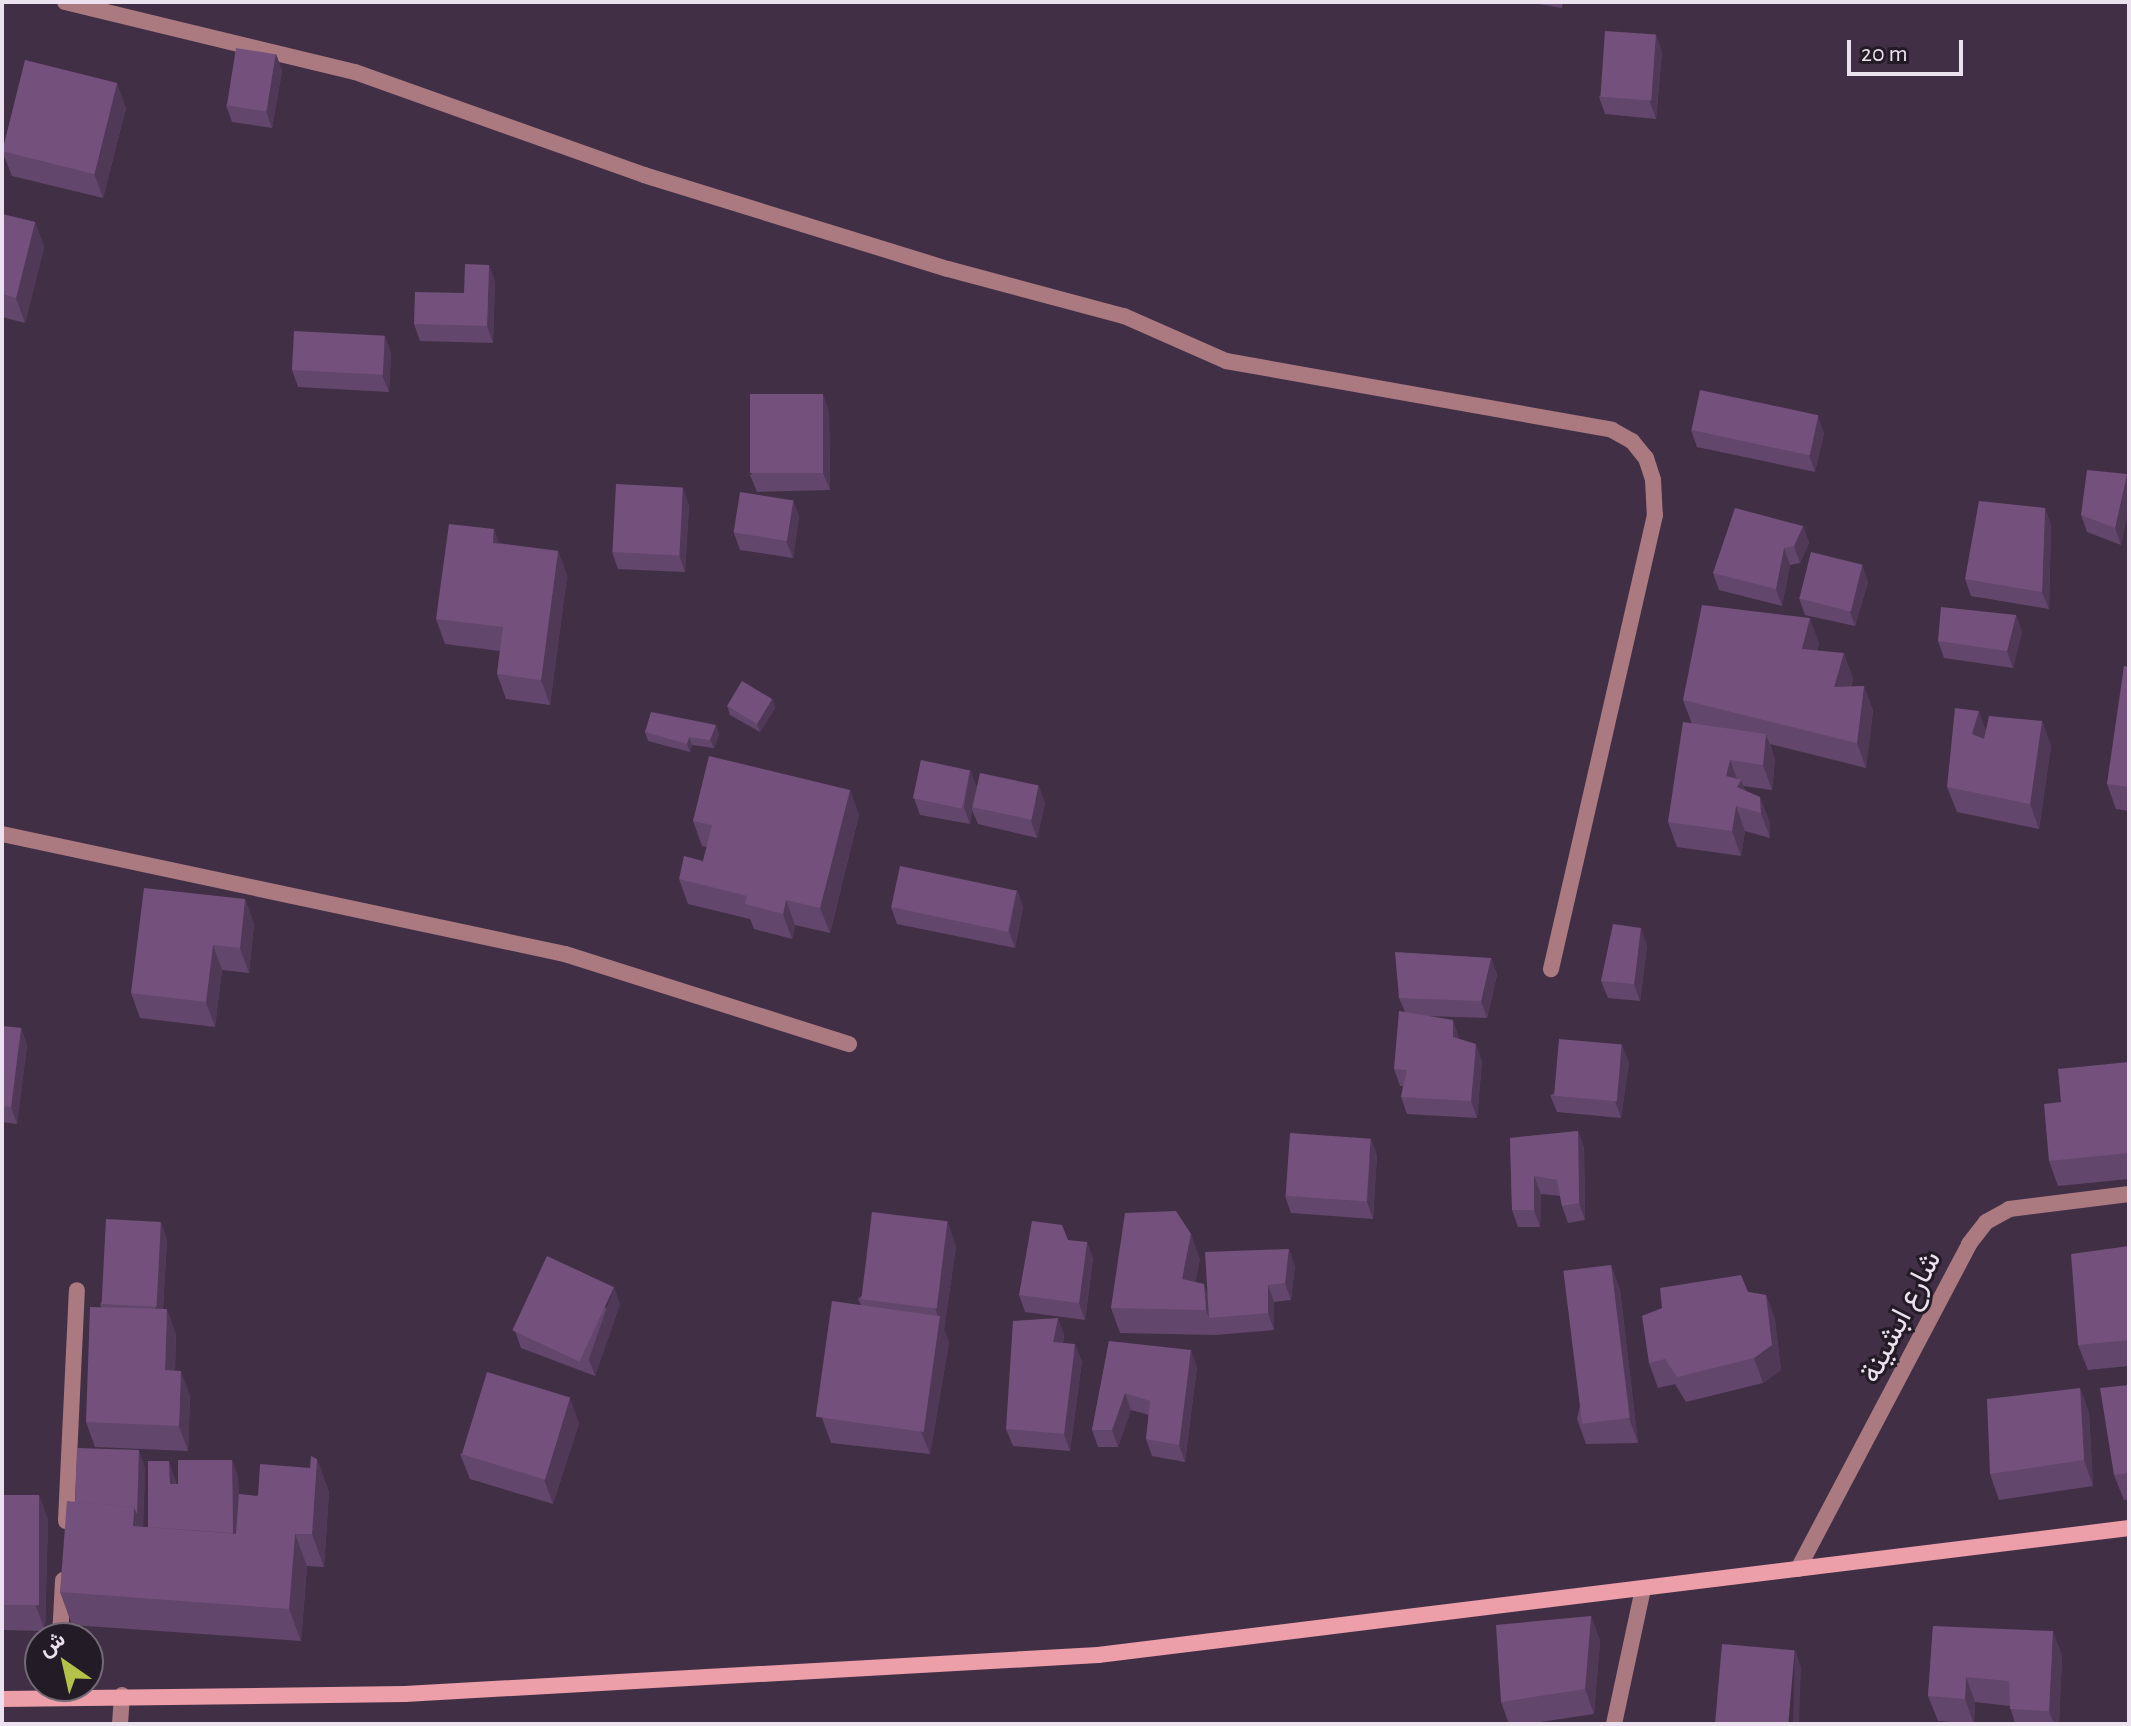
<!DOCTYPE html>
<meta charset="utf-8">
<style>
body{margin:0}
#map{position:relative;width:2131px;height:1726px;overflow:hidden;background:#412f46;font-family:"Alegreya Sans",Vazirmatn,sans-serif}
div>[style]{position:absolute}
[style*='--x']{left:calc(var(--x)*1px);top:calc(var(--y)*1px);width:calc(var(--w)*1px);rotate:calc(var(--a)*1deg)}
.street>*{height:16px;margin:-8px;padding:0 8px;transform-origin:8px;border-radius:8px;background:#ab7980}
.secondary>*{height:16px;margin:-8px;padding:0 8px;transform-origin:8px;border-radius:8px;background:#ec9ea9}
.wall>*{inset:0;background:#63466b}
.shaded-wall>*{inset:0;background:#503957}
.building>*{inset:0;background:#73517c;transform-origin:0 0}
span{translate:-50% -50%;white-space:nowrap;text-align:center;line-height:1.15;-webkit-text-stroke:6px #231b25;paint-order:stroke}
.street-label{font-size:30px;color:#ece1ef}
.frame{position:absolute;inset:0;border:4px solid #ece1ef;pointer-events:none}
.north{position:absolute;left:24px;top:1622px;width:80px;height:80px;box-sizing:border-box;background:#231b25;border:2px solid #736a76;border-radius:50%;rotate:326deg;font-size:22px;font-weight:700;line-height:32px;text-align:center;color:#ece1ef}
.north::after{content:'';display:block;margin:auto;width:28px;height:36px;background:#b4c24a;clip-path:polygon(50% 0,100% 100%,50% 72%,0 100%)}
.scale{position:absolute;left:1847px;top:40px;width:116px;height:36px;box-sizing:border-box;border:4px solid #ece1ef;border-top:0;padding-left:10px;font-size:24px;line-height:28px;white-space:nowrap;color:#ece1ef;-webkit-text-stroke:6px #231b25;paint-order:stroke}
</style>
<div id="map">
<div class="street">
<i style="--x:65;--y:2;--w:298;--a:13.6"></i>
<i style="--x:355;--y:72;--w:307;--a:19.6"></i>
<i style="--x:644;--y:175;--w:318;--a:17.2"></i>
<i style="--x:948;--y:269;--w:182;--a:15"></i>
<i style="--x:1124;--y:316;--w:111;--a:23.8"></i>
<i style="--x:1226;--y:361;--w:392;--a:10.1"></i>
<i style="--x:1612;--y:430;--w:23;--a:29"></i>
<i style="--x:1632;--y:441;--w:22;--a:51"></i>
<i style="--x:1646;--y:458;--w:23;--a:72"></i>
<i style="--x:1653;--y:480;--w:35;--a:87"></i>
<i style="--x:1655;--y:515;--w:466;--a:102.9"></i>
<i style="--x:2;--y:834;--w:576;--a:12.03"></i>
<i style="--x:565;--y:954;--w:298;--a:17.6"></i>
<i style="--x:66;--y:1521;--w:231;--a:-87.3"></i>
<i style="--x:1798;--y:1569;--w:367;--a:-62.2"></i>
<i style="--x:1969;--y:1244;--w:28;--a:-52"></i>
<i style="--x:1986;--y:1222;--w:26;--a:-29"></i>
<i style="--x:2009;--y:1209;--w:121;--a:-7.1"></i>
<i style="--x:60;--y:1638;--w:58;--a:-87"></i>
<i style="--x:120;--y:1724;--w:29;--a:-86"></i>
<i style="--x:1614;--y:1724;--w:138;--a:-77.9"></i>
</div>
<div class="secondary">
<i style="--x:2;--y:1699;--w:403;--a:-0.7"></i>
<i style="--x:405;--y:1694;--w:694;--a:-3.22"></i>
<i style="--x:1098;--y:1655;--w:1039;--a:-7.02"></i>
</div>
<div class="wall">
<i style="clip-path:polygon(1527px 2px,1563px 2px,1562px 8px)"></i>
<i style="clip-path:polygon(1656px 35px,1662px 52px,1656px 119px,1605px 114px,1599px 97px)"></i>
<i style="clip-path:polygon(276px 54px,282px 71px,272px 128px,232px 122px,226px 105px)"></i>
<i style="clip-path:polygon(126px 108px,103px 198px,12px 176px,2px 151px)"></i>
<i style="clip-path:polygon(2px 214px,35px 222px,44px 247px,25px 323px,2px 317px)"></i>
<i style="clip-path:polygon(489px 265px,495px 282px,493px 343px,420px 341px,414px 324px,464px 293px)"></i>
<i style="clip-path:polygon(391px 353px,389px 392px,298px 387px,292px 370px)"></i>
<i style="clip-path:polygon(829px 411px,830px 490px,757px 492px,750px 475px)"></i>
<i style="clip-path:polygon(1691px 430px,1824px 433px,1815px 472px,1697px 447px)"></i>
<i style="clip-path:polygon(2127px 474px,2121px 545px,2087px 532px,2081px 515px)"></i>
<i style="clip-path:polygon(793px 500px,799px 517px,793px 558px,740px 550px,734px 533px)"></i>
<i style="clip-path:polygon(689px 505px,685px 572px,618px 569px,612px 552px)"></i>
<i style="clip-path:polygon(2045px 508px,2051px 525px,2049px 609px,1971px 596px,1965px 579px)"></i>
<i style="clip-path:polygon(1803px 526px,1809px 543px,1800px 563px,1790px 565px,1782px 606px,1719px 590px,1713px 573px)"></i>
<i style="clip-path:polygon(499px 543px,558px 551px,567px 576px,550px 705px,506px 699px,497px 674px,500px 651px,445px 644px,436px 619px)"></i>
<i style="clip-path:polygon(1862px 565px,1868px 582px,1855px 626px,1805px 615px,1799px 598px)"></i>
<i style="clip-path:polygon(2016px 615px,2022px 632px,2013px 668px,1944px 658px,1938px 641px)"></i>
<i style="clip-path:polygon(1819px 643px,1817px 650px,1853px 678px,1851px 687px,1864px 686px,1873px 711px,1866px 768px,1770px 744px,1775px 759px,1772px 790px,1743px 786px,1745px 790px,1770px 822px,1770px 838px,1745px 831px,1741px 856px,1677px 847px,1668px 822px,1692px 724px,1683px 700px)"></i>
<i style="clip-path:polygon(2129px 667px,2129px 811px,2116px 809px,2107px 784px)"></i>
<i style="clip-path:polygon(772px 699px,775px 708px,760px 732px,730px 715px,727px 706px)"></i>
<i style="clip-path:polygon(2042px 721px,2051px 746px,2039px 829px,1957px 812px,1947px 787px,1986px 730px)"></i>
<i style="clip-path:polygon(645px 732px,719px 734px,714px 748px,692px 745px,690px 752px,648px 741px)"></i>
<i style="clip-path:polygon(970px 770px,976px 786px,1045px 803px,1037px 838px,978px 824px,972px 810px,970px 824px,920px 815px,914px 798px)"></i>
<i style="clip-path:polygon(850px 790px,859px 815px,830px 933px,795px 925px,792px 939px,754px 929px,750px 919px,688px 904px,679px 879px,703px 861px,707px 847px,702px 846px,693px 821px)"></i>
<i style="clip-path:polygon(1017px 890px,1023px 907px,1015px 948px,897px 924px,891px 907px)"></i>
<i style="clip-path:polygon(245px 899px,254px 924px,249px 973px,222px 970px,215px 1027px,140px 1018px,131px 993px)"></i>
<i style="clip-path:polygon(1647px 945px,1640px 1001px,1608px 998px,1601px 981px)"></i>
<i style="clip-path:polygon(1491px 958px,1497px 975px,1487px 1018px,1427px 1016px,1459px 1037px,1459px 1039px,1482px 1061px,1477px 1118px,1407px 1114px,1401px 1097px,1403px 1086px,1400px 1086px,1394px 1069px,1405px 1012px,1399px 998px)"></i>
<i style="clip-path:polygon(2px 1026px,21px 1028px,27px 1045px,17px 1124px,2px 1122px)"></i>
<i style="clip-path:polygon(1629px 1062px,1621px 1118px,1557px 1112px,1550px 1095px)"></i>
<i style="clip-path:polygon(2129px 1062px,2129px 1179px,2058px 1186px,2049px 1161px,2061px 1102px)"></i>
<i style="clip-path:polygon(1578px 1131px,1584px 1148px,1585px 1220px,1568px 1223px,1562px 1206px,1560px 1196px,1541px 1194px,1540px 1227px,1518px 1227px,1512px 1210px,1510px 1138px)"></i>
<i style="clip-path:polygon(1377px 1155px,1373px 1219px,1291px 1213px,1285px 1196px)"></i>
<i style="clip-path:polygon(947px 1221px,956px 1246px,944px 1330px,949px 1342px,930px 1454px,831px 1443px,822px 1418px,861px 1305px,858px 1299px)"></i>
<i style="clip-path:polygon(167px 1239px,163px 1309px,176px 1334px,175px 1370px,190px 1396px,188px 1451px,95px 1447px,86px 1422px,101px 1307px,100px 1304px)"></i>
<i style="clip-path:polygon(1087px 1242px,1093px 1259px,1085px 1320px,1025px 1312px,1019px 1295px)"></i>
<i style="clip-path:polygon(2129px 1246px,2129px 1366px,2088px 1370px,2078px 1345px)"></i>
<i style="clip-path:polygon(1200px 1259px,1195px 1282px,1207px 1294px,1295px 1266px,1291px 1300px,1274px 1302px,1274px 1330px,1215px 1335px,1120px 1333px,1111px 1308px)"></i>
<i style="clip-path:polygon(1611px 1265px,1620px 1290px,1638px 1443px,1586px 1444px,1577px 1419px)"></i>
<i style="clip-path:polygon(1748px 1292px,1766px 1295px,1775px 1320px,1781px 1370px,1763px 1383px,1686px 1402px,1675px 1384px,1658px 1388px,1649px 1363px)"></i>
<i style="clip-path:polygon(620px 1304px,595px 1376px,521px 1348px,515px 1331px)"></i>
<i style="clip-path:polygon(1058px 1318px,1064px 1335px,1063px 1343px,1082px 1361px,1070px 1451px,1013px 1446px,1006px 1429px)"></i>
<i style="clip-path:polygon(1109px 1341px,1197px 1367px,1185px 1462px,1152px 1456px,1146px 1439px,1149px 1415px,1131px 1410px,1118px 1447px,1098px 1447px,1092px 1430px)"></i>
<i style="clip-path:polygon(2129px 1385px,2129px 1499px,2124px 1500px,2114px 1475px)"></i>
<i style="clip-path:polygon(2080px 1388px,2089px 1413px,2093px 1486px,1999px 1500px,1990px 1474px)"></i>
<i style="clip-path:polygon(579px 1423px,553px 1504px,470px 1479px,460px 1454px)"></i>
<i style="clip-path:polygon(317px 1459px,329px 1492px,324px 1567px,307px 1566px,301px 1641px,72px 1625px,60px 1592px,75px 1502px,145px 1467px,143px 1527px,148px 1527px,175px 1478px,176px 1484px,178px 1484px,232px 1460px,238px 1477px,239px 1505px,310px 1468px)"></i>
<i style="clip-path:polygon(2px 1495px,39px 1495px,48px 1520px,45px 1631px,2px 1630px)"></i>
<i style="clip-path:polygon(1591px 1616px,1600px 1641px,1594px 1714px,1527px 1724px,1509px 1724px,1501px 1702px)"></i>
<i style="clip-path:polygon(1933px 1626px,2062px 1656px,2059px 1724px,2015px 1724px,2010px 1706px,1975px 1702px,1974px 1724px,1938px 1721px,1928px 1696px)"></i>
</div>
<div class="shaded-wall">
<i style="clip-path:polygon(1656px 35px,1662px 52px,1656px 119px,1650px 102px)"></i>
<i style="clip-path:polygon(276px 54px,282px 71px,272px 128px,266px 111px)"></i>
<i style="clip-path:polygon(117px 83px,126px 108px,103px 198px,94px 173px)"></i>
<i style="clip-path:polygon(35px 222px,44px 247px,25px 323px,16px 298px)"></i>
<i style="clip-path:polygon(489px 265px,495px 282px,493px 343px,487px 326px)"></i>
<i style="clip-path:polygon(385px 336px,391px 353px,389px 392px,382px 375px)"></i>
<i style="clip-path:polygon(823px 394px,829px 411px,830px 490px,823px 473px)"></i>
<i style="clip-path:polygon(1818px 416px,1824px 433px,1815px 472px,1809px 455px)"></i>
<i style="clip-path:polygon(2127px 474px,2129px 481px,2129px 509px,2121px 545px,2115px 528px)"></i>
<i style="clip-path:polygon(683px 488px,689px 505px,685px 572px,679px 555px)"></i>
<i style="clip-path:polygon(793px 500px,799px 517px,793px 558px,786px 541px)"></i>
<i style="clip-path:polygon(2045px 508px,2051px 525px,2049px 609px,2042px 592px)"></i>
<i style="clip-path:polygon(1803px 526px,1809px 543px,1800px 563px,1794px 546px)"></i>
<i style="clip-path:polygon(494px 529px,503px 554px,493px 543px)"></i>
<i style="clip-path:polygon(1784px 548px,1790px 565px,1782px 606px,1776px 589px)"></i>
<i style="clip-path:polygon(558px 551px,567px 576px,550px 705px,541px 680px)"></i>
<i style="clip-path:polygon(1862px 565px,1868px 582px,1855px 626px,1849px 609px)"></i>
<i style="clip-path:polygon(2016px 615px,2022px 632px,2013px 668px,2007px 651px)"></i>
<i style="clip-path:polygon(1810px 618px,1819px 643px,1811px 674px,1802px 649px)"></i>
<i style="clip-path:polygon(1844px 653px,1853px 678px,1843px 712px,1834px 687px)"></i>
<i style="clip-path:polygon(1864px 686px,1873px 711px,1866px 768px,1857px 743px)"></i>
<i style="clip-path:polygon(772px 699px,775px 708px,760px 732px,757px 724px)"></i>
<i style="clip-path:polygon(1979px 711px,1988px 736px,1981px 759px,1972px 734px)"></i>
<i style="clip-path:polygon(2042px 721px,2051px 746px,2039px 829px,2030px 804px)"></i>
<i style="clip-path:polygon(716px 725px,719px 734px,714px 748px,710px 740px)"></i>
<i style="clip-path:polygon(1766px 734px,1775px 759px,1772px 790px,1763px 765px)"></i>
<i style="clip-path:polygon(689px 737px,692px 745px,690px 752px,687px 744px)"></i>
<i style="clip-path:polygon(1730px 760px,1739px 784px,1741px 780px,1751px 805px,1726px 776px)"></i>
<i style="clip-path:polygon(970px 770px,977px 787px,972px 807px,972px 810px,970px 824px,964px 807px)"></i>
<i style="clip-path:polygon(1039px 786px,1045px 803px,1037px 838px,1031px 821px)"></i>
<i style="clip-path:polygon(850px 790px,859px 815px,830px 933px,820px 908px)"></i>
<i style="clip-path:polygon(1760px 797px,1770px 822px,1770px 838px,1761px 813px)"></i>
<i style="clip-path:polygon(1736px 806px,1745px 831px,1741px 856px,1732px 831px)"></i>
<i style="clip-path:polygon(1017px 890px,1023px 907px,1015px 948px,1009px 931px)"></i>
<i style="clip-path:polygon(245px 899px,254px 924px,249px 973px,240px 948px)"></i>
<i style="clip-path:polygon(786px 900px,795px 925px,792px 939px,783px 914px)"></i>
<i style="clip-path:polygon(1641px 928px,1647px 945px,1640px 1001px,1634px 984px)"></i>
<i style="clip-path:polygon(213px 945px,222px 970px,215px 1027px,206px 1002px)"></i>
<i style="clip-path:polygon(1491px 958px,1497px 975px,1487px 1018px,1481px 1001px)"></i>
<i style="clip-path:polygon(1453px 1020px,1459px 1037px,1459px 1054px,1453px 1037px)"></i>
<i style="clip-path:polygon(21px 1028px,27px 1045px,17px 1124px,11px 1107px)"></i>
<i style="clip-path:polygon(1476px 1044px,1482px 1061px,1477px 1118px,1471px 1101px)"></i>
<i style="clip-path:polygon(1622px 1045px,1629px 1062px,1621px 1118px,1615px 1101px)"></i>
<i style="clip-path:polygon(1578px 1131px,1584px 1148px,1585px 1220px,1579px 1203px)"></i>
<i style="clip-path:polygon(1371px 1138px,1377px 1155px,1373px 1219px,1367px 1202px)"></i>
<i style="clip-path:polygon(1534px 1176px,1541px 1194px,1540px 1227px,1534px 1210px)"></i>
<i style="clip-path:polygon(947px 1221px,956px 1246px,944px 1330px,949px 1342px,930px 1454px,920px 1429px,939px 1319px,935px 1308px)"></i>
<i style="clip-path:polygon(161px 1222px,167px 1239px,162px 1325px,155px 1308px)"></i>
<i style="clip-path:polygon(1191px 1234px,1200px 1259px,1191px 1304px,1182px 1279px)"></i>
<i style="clip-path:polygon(1087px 1242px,1093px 1259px,1085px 1320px,1079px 1303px)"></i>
<i style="clip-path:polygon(1289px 1249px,1295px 1266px,1291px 1300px,1285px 1283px)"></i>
<i style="clip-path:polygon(1611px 1265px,1620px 1290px,1638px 1443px,1629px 1418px)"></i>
<i style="clip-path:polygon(1204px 1284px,1213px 1309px,1209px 1318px,1206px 1310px)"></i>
<i style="clip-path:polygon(1268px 1285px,1274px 1302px,1274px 1330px,1268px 1313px)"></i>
<i style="clip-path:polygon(614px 1287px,620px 1304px,595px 1376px,589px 1359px)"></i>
<i style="clip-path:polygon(2px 1294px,4px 1299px,2px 1328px)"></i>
<i style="clip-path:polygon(1766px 1295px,1775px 1320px,1781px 1370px,1763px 1383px,1754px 1358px)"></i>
<i style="clip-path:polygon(167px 1309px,176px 1334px,174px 1395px,165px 1370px)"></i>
<i style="clip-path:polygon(1058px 1318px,1064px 1335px,1059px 1359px,1053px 1342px)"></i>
<i style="clip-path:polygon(1075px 1344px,1082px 1361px,1070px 1451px,1064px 1434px)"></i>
<i style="clip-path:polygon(1191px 1350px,1197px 1367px,1185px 1462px,1179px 1445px)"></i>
<i style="clip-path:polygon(181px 1371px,190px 1396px,188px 1451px,179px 1426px)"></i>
<i style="clip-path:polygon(2080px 1388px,2089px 1413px,2093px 1486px,2084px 1460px)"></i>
<i style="clip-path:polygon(1125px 1393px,1131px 1410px,1118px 1447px,1112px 1430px)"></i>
<i style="clip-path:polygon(570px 1398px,579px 1423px,553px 1504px,544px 1479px)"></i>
<i style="clip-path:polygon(139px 1450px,145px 1467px,143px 1531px,133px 1526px)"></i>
<i style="clip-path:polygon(317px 1459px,329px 1492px,324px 1567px,312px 1534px)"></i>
<i style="clip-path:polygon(232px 1460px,238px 1477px,239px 1550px,233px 1533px)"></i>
<i style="clip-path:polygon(169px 1461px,175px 1478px,176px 1501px,170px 1484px)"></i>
<i style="clip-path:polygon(39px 1495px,48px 1520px,45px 1631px,36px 1606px)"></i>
<i style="clip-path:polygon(295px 1534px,307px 1566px,301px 1641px,289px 1609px)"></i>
<i style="clip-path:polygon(1591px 1616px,1600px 1641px,1594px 1714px,1585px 1689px)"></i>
<i style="clip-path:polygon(2053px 1631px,2062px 1656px,2059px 1724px,2054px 1724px,2049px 1711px)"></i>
<i style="clip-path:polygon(1795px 1650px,1801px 1667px,1799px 1724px,1793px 1724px)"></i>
<i style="clip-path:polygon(1966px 1677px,1975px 1702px,1974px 1724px,1965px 1699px)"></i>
</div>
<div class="building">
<i style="left:1605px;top:31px;width:51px;height:66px;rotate:4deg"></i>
<i style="left:236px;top:48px;width:40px;height:58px;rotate:9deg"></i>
<i style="left:25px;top:60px;width:95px;height:94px;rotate:14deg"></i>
<i style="clip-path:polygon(2px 214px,35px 222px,16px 298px,2px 294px)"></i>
<i style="clip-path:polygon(465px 264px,489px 265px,487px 326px,414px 324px,415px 292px,464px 293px)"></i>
<i style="left:294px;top:331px;width:91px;height:39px;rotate:3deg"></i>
<i style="left:1700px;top:390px;width:121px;height:41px;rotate:12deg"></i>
<i style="left:823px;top:394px;width:79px;height:73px;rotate:90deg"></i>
<i style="clip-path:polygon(2087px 470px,2127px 474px,2115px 528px,2081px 515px)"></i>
<i style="left:616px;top:484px;width:67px;height:68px;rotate:3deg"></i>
<i style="left:740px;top:492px;width:54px;height:41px;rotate:9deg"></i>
<i style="clip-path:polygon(1979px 501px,2045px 508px,2042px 592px,1965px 579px)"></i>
<i style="clip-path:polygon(1735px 508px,1803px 526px,1794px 546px,1784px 548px,1776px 589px,1713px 573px)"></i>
<i style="clip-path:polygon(449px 524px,494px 529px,493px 543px,558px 551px,541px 680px,497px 674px,503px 627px,436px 619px)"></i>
<i style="left:1811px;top:552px;width:53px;height:48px;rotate:14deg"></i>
<i style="clip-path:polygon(1702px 605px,1810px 618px,1802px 649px,1844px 653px,1834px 687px,1864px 686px,1857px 743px,1683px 700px)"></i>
<i style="clip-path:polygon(1941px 607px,2016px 615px,2007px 651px,1938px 641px)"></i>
<i style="clip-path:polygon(2124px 666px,2129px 667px,2129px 787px,2107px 784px)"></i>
<i style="left:742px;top:681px;width:35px;height:29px;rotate:31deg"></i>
<i style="clip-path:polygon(1955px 708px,1979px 711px,1972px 734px,1984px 739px,1989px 716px,2042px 721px,2030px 804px,1947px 787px)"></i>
<i style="clip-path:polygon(651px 712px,716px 725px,710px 740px,689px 737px,687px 744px,645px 732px)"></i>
<i style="clip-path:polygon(1683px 722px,1766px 734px,1763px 765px,1730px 760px,1726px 776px,1741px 780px,1737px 787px,1760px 797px,1761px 813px,1736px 806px,1732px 831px,1668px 822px)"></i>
<i style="clip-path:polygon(709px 756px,850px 790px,820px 908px,786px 900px,783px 914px,745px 904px,747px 896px,679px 879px,684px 856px,703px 861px,712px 825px,693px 821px)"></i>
<i style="left:921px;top:760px;width:50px;height:39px;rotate:12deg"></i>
<i style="left:980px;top:773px;width:60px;height:35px;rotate:12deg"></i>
<i style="left:900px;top:866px;width:119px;height:42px;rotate:12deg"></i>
<i style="clip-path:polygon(144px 888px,245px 899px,240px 948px,213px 945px,206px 1002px,131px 993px)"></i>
<i style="clip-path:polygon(1613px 924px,1641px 928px,1634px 984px,1601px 981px)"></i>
<i style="clip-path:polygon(1395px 952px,1491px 958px,1481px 1001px,1399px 998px)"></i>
<i style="clip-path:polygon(1399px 1011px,1453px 1020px,1453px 1037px,1476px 1044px,1471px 1101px,1401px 1097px,1407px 1070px,1394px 1069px)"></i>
<i style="clip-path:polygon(2px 1026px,21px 1028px,11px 1107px,2px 1106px)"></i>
<i style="left:1559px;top:1039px;width:63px;height:57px;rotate:5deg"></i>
<i style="clip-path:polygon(2129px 1062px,2129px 1153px,2049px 1161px,2044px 1104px,2061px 1102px,2058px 1069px)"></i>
<i style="clip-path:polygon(1578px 1131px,1579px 1203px,1562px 1206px,1557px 1180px,1534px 1176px,1534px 1210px,1512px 1210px,1510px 1138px)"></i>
<i style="left:1290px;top:1133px;width:81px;height:63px;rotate:4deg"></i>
<i style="clip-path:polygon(1176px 1211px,1191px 1234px,1182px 1279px,1204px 1284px,1206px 1310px,1111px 1308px,1125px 1213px)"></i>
<i style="left:872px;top:1212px;width:76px;height:88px;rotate:7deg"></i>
<i style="left:106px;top:1219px;width:55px;height:85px;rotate:3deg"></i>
<i style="clip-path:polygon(1032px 1221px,1062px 1225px,1068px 1240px,1087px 1242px,1079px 1303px,1019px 1295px)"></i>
<i style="clip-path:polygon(2129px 1246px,2129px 1340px,2078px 1345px,2071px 1254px)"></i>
<i style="clip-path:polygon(1289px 1249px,1285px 1283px,1268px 1285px,1268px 1313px,1209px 1318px,1205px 1252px)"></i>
<i style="left:547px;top:1256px;width:74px;height:82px;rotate:25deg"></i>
<i style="left:1611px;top:1265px;width:154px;height:48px;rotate:83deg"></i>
<i style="clip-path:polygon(1741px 1275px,1748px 1292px,1766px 1295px,1772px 1345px,1754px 1358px,1677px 1377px,1665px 1359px,1649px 1363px,1642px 1316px,1662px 1308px,1660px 1288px)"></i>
<i style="left:832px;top:1301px;width:109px;height:117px;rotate:8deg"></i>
<i style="clip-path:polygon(90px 1307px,167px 1309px,165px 1370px,181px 1371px,179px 1426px,86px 1422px)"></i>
<i style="clip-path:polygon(1058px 1318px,1053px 1342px,1075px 1344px,1064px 1434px,1006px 1429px,1013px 1321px)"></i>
<i style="clip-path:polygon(1109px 1341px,1191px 1350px,1179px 1445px,1146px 1439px,1150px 1401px,1125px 1393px,1112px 1430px,1092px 1430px)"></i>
<i style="left:487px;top:1372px;width:87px;height:86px;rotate:17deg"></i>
<i style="clip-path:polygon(2129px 1385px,2129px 1473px,2114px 1475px,2100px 1388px)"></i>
<i style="clip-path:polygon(2080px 1388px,2084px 1460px,1990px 1474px,1987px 1399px)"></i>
<i style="clip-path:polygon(77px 1448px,139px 1450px,137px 1514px,134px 1507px,75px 1502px)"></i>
<i style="clip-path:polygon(311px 1456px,317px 1459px,312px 1534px,295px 1534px,289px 1609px,60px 1592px,67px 1501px,134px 1507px,133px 1526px,236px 1534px,239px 1494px,258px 1496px,260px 1464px,310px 1468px)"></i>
<i style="clip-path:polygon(178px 1460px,232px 1460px,233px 1533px,148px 1527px,148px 1461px,169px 1461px,170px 1484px,178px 1484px)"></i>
<i style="left:2px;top:1495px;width:37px;height:110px"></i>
<i style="clip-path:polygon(1591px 1616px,1585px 1689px,1501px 1702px,1496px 1625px)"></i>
<i style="clip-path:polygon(1933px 1626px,2053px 1631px,2049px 1711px,2010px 1709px,2009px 1681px,1966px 1677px,1965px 1699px,1928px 1696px)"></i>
<i style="left:1722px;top:1644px;width:73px;height:80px;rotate:5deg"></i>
</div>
<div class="street-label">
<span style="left:1901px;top:1317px;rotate:-63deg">شارع ابشينة</span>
</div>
<div class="frame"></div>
<div class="north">ش</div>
<div class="scale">20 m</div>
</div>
